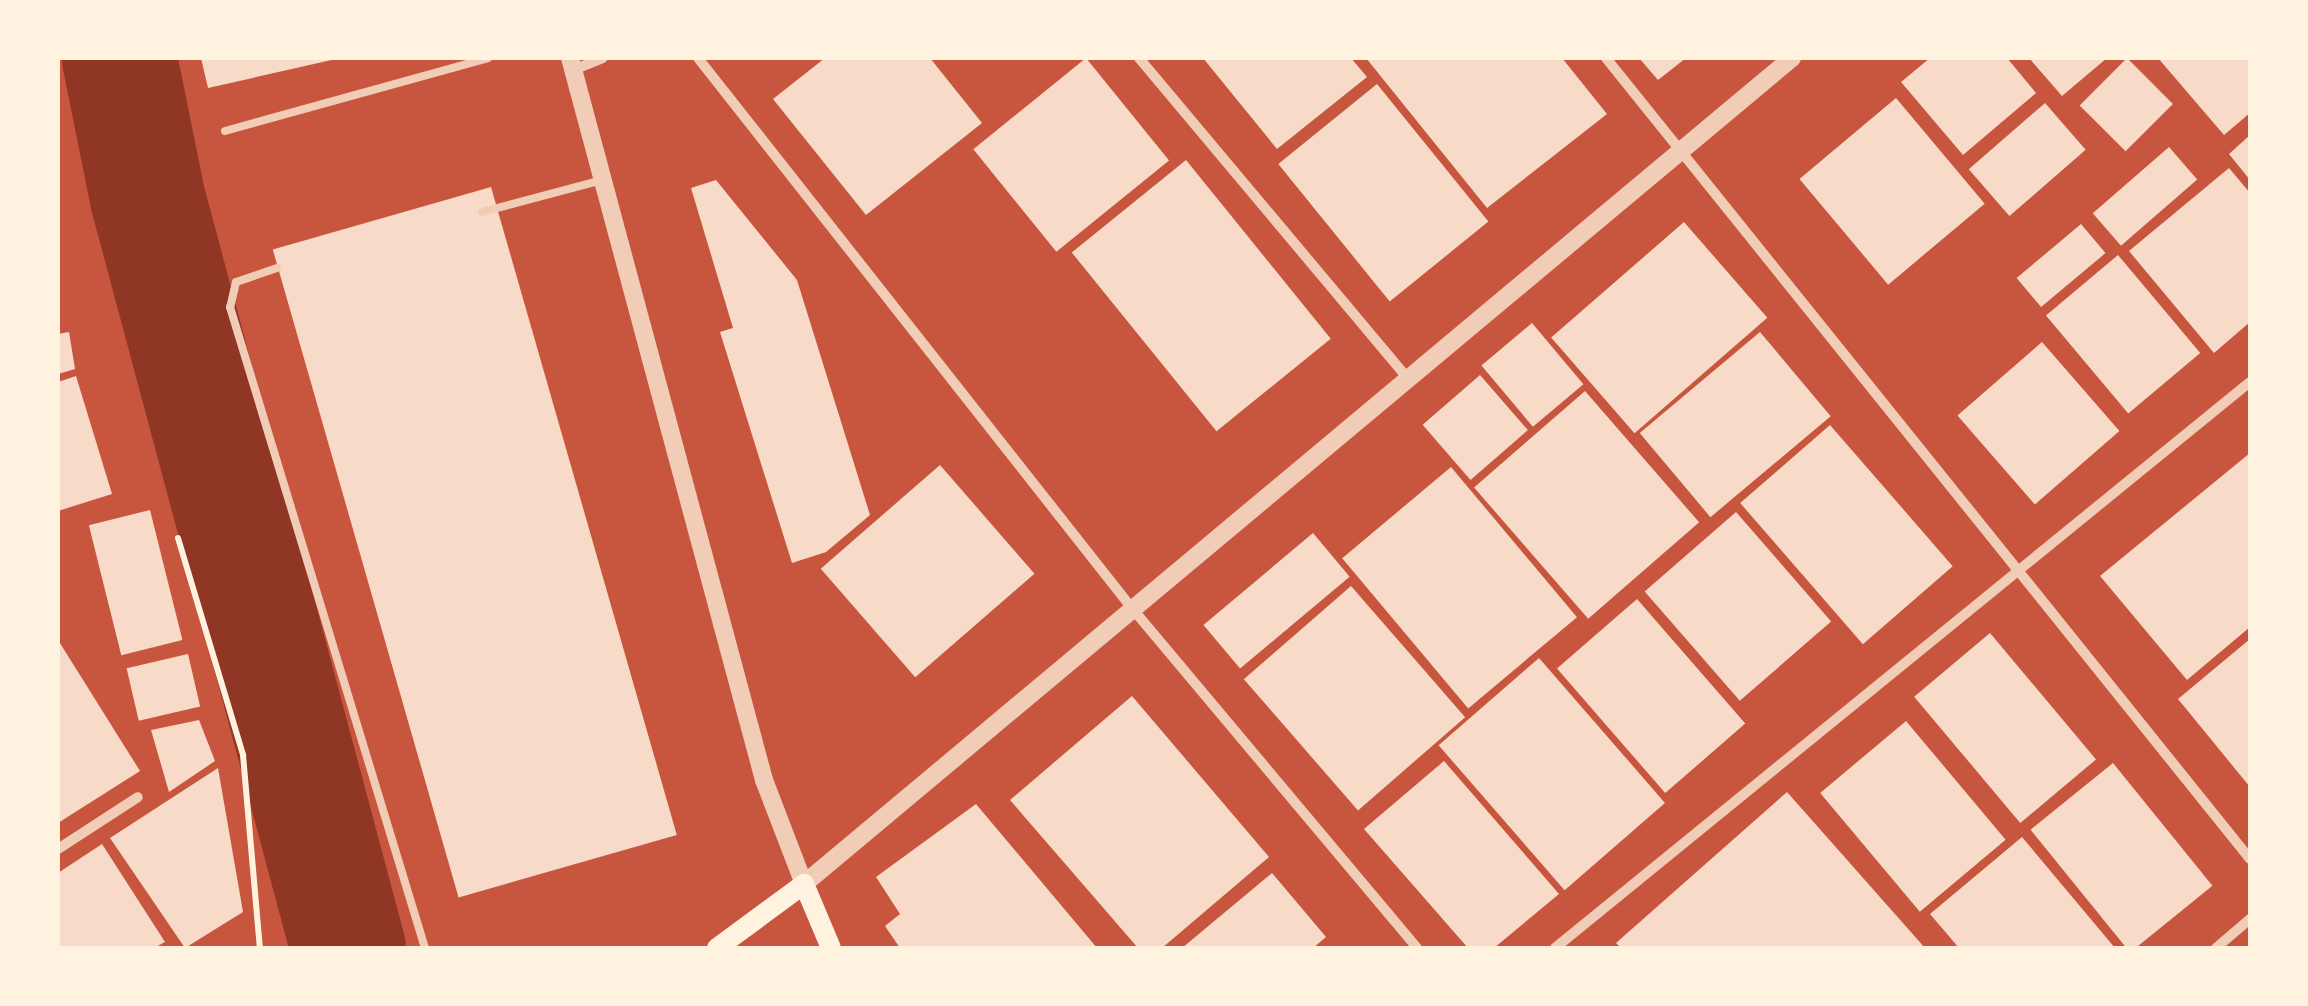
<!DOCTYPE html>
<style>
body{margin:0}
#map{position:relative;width:2308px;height:1006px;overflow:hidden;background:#c8553d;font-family:"Nunito Sans",sans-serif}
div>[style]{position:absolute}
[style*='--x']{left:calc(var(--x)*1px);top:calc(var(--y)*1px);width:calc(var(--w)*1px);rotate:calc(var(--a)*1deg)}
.river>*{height:115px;margin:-57.5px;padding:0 57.5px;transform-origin:57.5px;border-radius:57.5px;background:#8f3625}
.building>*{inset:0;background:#f7dbc8;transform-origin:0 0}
.path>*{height:6px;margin:-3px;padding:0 3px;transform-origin:3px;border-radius:3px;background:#fff3e0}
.service>*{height:8px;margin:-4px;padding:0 4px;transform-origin:4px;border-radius:4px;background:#f1ccb7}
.minor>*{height:10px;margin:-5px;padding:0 5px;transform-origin:5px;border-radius:5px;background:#f1ccb7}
.tertiary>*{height:18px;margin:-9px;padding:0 9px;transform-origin:9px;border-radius:9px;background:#f1ccb7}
.secondary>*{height:20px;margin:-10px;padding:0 10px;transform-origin:10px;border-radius:10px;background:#fff3e0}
span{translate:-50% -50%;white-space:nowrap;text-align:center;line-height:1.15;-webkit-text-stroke:8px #fff3e0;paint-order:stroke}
.frame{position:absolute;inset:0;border:60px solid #fff3e0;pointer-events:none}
</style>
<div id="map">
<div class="river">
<i style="--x:119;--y:58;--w:142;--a:78.6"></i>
<i style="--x:147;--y:197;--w:777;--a:75.02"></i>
</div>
<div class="building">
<i style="clip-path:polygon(201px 58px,336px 58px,336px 59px,208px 88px)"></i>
<i style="clip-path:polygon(825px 58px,930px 58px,982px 123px,866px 215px,773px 99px)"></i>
<i style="left:1086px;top:58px;width:132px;height:145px;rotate:51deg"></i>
<i style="clip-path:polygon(1203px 58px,1351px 58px,1367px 77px,1277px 149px)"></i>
<i style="clip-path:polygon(1366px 58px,1562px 58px,1607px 114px,1487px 208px)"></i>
<i style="clip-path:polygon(1639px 58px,1686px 58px,1658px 80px)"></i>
<i style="clip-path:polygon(1930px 58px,2007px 58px,2036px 93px,1963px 155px,1901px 82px)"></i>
<i style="clip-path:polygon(2029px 58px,2107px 58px,2062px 96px)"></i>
<i style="left:2127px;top:58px;width:65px;height:67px;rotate:45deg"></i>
<i style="clip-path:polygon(2158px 58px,2250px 58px,2250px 113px,2224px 135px)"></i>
<i style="left:1377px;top:84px;width:177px;height:127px;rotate:51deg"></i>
<i style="left:1896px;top:98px;width:138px;height:126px;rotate:50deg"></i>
<i style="left:2045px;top:103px;width:62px;height:101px;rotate:49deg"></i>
<i style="clip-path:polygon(2250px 135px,2250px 180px,2229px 154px)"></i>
<i style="left:2169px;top:147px;width:43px;height:101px;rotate:49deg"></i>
<i style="left:1186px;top:160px;width:230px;height:147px;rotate:51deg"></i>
<i style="clip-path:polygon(2229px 168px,2250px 193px,2250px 322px,2214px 353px,2129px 251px)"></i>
<i style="clip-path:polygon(716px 180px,797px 280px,870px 515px,826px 552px,792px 563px,720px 332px,733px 328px,691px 188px)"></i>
<i style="left:491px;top:187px;width:674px;height:227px;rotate:74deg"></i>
<i style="left:1684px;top:222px;width:127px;height:176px;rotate:49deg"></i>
<i style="left:2081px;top:224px;width:38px;height:84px;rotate:50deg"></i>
<i style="left:2118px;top:255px;width:128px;height:94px;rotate:50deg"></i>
<i style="left:1532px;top:323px;width:80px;height:66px;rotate:50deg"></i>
<i style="clip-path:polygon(69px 332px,75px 369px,58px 374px,58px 334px)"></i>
<i style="left:1760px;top:332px;width:110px;height:157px;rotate:50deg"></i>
<i style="left:2042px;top:342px;width:118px;height:112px;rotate:49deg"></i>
<i style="left:1480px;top:375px;width:73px;height:76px;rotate:49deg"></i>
<i style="clip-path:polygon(76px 376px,112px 494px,58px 511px,58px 382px)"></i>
<i style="left:1585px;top:391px;width:174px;height:147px;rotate:49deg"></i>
<i style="left:1830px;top:425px;width:187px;height:119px;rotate:49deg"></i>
<i style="clip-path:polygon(2250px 453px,2250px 627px,2187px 680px,2100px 576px)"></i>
<i style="left:940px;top:465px;width:144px;height:158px;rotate:49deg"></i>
<i style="left:1451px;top:467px;width:196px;height:142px;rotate:50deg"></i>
<i style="left:150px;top:510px;width:134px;height:63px;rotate:76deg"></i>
<i style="left:1736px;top:512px;width:145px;height:121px;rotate:49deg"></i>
<i style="left:1313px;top:533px;width:57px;height:143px;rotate:50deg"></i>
<i style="left:1351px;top:586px;width:174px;height:142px;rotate:49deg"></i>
<i style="left:1637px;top:599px;width:165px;height:106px;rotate:49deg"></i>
<i style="left:1990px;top:633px;width:165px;height:99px;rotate:50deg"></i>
<i style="clip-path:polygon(2250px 639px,2250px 787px,2178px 699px)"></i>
<i style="clip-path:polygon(58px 640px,140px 771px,58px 823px)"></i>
<i style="left:188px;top:654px;width:54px;height:63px;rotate:77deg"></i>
<i style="left:1539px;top:658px;width:192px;height:133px;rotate:49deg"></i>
<i style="clip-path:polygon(1132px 696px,1269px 857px,1162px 948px,1138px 948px,1010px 800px)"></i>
<i style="clip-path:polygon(199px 720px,215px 761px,169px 792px,151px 730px)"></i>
<i style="left:1906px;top:721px;width:155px;height:112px;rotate:50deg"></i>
<i style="clip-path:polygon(1444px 761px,1559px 894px,1494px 948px,1468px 948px,1364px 829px)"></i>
<i style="left:2113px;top:763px;width:158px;height:106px;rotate:51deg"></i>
<i style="clip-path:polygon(218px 768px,243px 912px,185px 948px,110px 838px)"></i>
<i style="clip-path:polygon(1787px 792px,1925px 948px,1621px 948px,1616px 943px)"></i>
<i style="clip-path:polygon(976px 804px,1097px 948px,900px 948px,885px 926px,900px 914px,876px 877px)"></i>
<i style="clip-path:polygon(2022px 837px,2115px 948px,1959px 948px,1930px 914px)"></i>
<i style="clip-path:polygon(102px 844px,165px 942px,154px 948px,58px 948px,58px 873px)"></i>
<i style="clip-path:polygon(1272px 873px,1326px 937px,1313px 948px,1182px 948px)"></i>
</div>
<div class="path">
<i style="--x:178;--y:538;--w:227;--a:73.3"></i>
<i style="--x:243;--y:755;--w:194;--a:85"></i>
</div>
<div class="service">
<i style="--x:225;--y:131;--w:273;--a:-15.5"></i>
<i style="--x:482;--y:212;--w:124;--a:-14.9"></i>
<i style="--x:277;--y:268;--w:43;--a:161.1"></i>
<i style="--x:236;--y:282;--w:26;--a:103"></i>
<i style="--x:230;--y:307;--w:670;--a:73.08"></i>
</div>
<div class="minor">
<i style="--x:698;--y:58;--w:699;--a:51.74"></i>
<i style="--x:1131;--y:607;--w:445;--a:50"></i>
<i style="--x:1139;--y:58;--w:417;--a:50"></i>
<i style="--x:1606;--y:58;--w:1028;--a:51.2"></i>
<i style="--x:573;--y:70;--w:32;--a:-22"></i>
<i style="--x:58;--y:849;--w:95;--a:-33"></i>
<i style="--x:1555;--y:948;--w:896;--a:-39.16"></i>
<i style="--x:2216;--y:948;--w:45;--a:-40.5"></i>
</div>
<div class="tertiary">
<i style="--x:570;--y:58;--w:748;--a:74.96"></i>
<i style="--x:764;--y:780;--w:111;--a:69"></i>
<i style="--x:804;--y:884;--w:1288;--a:-39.9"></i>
</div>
<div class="secondary">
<i style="--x:717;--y:948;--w:108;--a:-36.3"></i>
<i style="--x:804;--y:884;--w:69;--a:67.1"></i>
</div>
<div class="frame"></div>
</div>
